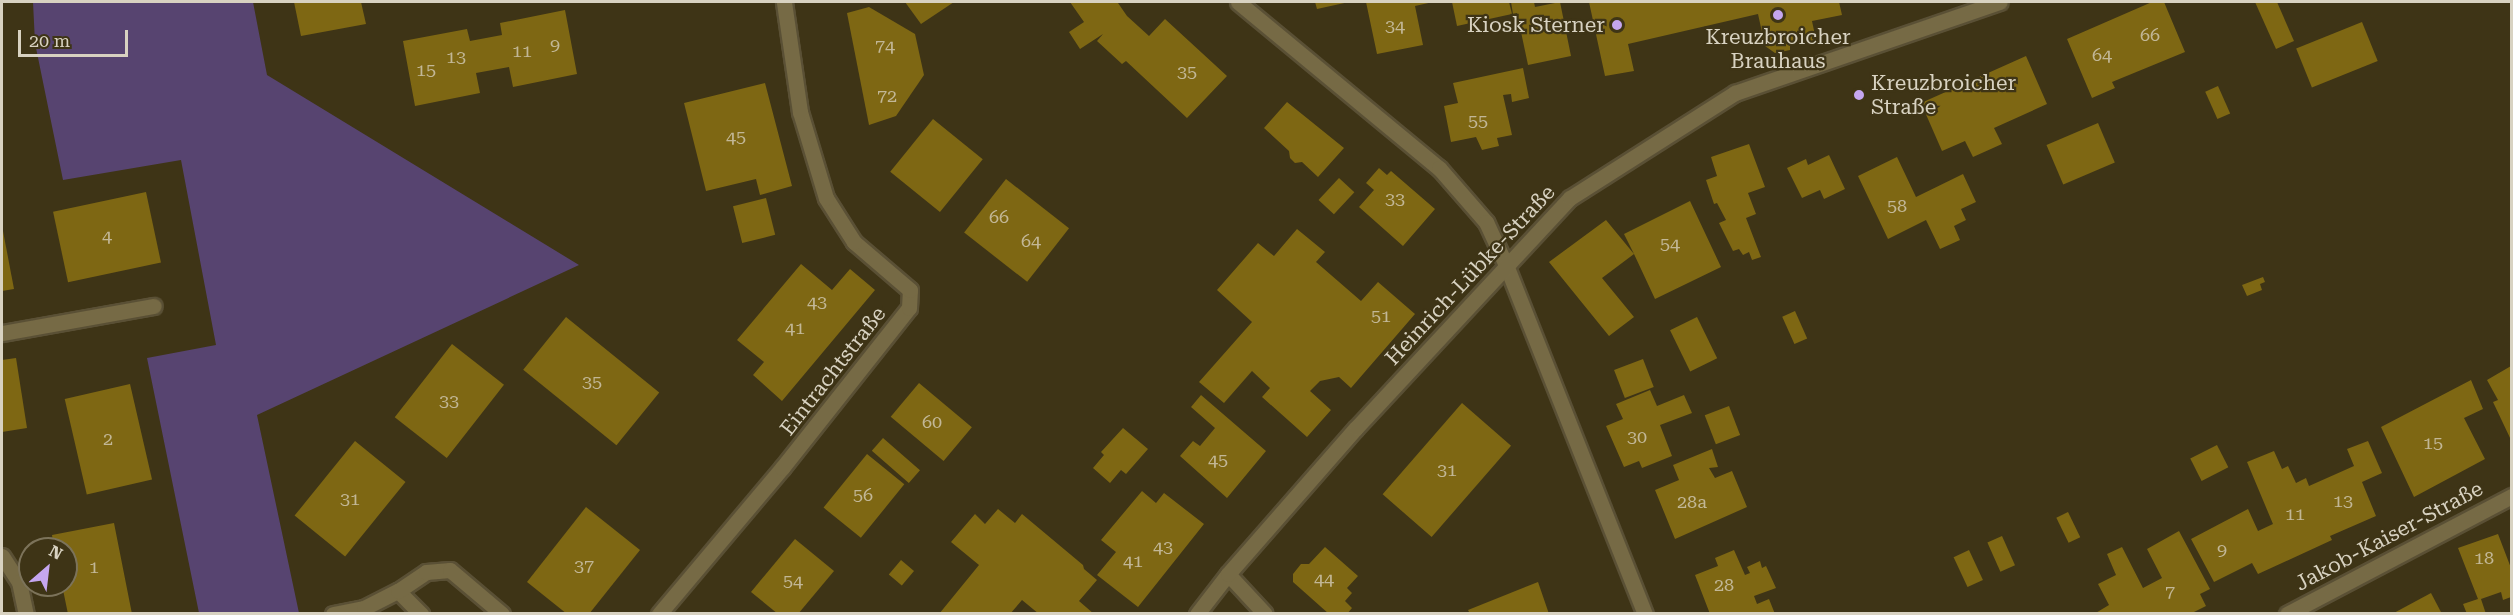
<!DOCTYPE html>
<meta charset="utf-8">
<style>
body{margin:0}
#map{position:relative;width:2513px;height:615px;overflow:hidden;background:#3e3416;font-family:"Roboto Serif",serif}
div>[style]{position:absolute}
[style*='--x']{left:calc(var(--x)*1px);top:calc(var(--y)*1px);width:calc(var(--w)*1px);rotate:calc(var(--a)*1deg)}
.green>*{inset:0;background:#574470}
.building>*{inset:0;background:#7e6713;transform-origin:0 0}
.roads{filter:drop-shadow(2px 0 #5a5035) drop-shadow(-2px 0 #5a5035) drop-shadow(0 2px #5a5035) drop-shadow(0 -2px #5a5035)}
.minor>*{height:15px;margin:-7.5px;padding:0 7.5px;transform-origin:7.5px;border-radius:7.5px;background:#766a45}
.dots>*{width:16px;height:16px;translate:-50% -50%;box-sizing:border-box;border:3px solid #3e3416;border-radius:50%}
span{translate:-50% -50%;white-space:nowrap;text-align:center;line-height:1.15;-webkit-text-stroke:4.5px #3e3416;paint-order:stroke}
.number-label{font-size:18px;color:#c2b796}
.number-label span{-webkit-text-stroke-width:0}
.poi-label{font-size:21px;color:#d8d2c1}
.right{translate:-100% -50%;text-align:right}
.left{translate:0 -50%;text-align:left}
.street-label{font-size:21px;color:#d8d2c1}
.frame{position:absolute;inset:0;border:3px solid #d8d2c1;pointer-events:none}
.north{position:absolute;left:18px;top:537px;width:60px;height:60px;box-sizing:border-box;background:#3e3416;border:2px solid #7c735a;border-radius:50%;rotate:28deg;font-size:16px;font-weight:700;line-height:24px;text-align:center;color:#d8d2c1}
.north::after{content:'';display:block;margin:auto;width:21px;height:27px;background:#c5a6f0;clip-path:polygon(50% 0,100% 100%,50% 72%,0 100%)}
.scale{position:absolute;left:18px;top:30px;width:110px;height:27px;box-sizing:border-box;border:3px solid #d8d2c1;border-top:0;padding-left:8px;font-size:18px;line-height:21px;white-space:nowrap;color:#d8d2c1;-webkit-text-stroke:4px #3e3416;paint-order:stroke}
</style>
<div id="map">
<div class="green">
<i style="clip-path:polygon(33px 2px,253px 2px,267px 75px,579px 265px,257px 415px,299px 613px,199px 613px,147px 358px,216px 345px,181px 160px,63px 180px,35px 43px)"></i>
</div>
<div class="building">
<i style="clip-path:polygon(294px 2px,361px 2px,366px 24px,301px 36px)"></i>
<i style="clip-path:polygon(905px 2px,954px 2px,921px 24px)"></i>
<i style="clip-path:polygon(1070px 2px,1121px 2px,1118px 3px,1127px 16px,1149px 36px,1165px 19px,1227px 76px,1187px 118px,1126px 61px,1122px 64px,1097px 41px,1103px 34px,1080px 49px,1069px 32px,1084px 22px)"></i>
<i style="clip-path:polygon(1315px 2px,1349px 2px,1317px 9px)"></i>
<i style="clip-path:polygon(1366px 2px,1433px 2px,1415px 6px,1423px 45px,1377px 54px)"></i>
<i style="clip-path:polygon(1452px 2px,1509px 2px,1512px 14px,1457px 26px)"></i>
<i style="clip-path:polygon(1511px 2px,1534px 2px,1535px 7px,1560px 2px,1571px 56px,1528px 65px,1517px 13px,1513px 14px)"></i>
<i style="clip-path:polygon(1589px 2px,1839px 2px,1842px 15px,1812px 21px,1816px 40px,1790px 45px,1790px 50px,1775px 53px,1765px 46px,1758px 14px,1628px 44px,1634px 71px,1605px 76px)"></i>
<i style="clip-path:polygon(2152px 2px,2164px 2px,2185px 52px,2112px 82px,2115px 88px,2092px 98px,2067px 39px)"></i>
<i style="clip-path:polygon(2255px 2px,2277px 2px,2294px 41px,2276px 49px)"></i>
<i style="clip-path:polygon(869px 7px,915px 34px,924px 75px,896px 116px,869px 125px,847px 13px)"></i>
<i style="clip-path:polygon(565px 10px,577px 74px,513px 87px,509px 67px,476px 73px,480px 93px,415px 106px,403px 41px,467px 29px,470px 41px,502px 35px,500px 23px)"></i>
<i style="left:2362px;top:22px;width:42px;height:71px;rotate:68deg"></i>
<i style="clip-path:polygon(2026px 56px,2047px 104px,1994px 128px,2002px 144px,1973px 157px,1965px 141px,1942px 151px,1921px 103px)"></i>
<i style="clip-path:polygon(1523px 68px,1529px 98px,1512px 102px,1511px 94px,1503px 95px,1512px 135px,1497px 138px,1499px 146px,1482px 150px,1476px 137px,1451px 142px,1444px 106px,1458px 103px,1453px 83px)"></i>
<i style="clip-path:polygon(765px 83px,792px 186px,760px 195px,756px 179px,706px 191px,684px 103px)"></i>
<i style="left:2218px;top:86px;width:30px;height:14px;rotate:66deg"></i>
<i style="clip-path:polygon(1287px 102px,1344px 148px,1318px 177px,1302px 162px,1295px 163px,1290px 158px,1289px 151px,1264px 128px)"></i>
<i style="left:933px;top:119px;width:64px;height:68px;rotate:39deg"></i>
<i style="left:2098px;top:123px;width:43px;height:56px;rotate:67deg"></i>
<i style="clip-path:polygon(1749px 144px,1765px 187px,1748px 193px,1756px 214px,1746px 218px,1761px 257px,1752px 260px,1749px 252px,1743px 255px,1739px 249px,1733px 251px,1719px 223px,1726px 220px,1717px 203px,1714px 204px,1706px 180px,1717px 176px,1711px 157px)"></i>
<i style="clip-path:polygon(1829px 155px,1845px 189px,1824px 199px,1820px 190px,1802px 198px,1787px 168px,1806px 159px,1808px 165px)"></i>
<i style="clip-path:polygon(1897px 157px,1916px 197px,1963px 174px,1976px 202px,1961px 209px,1966px 220px,1954px 226px,1960px 240px,1940px 249px,1926px 220px,1888px 239px,1858px 176px)"></i>
<i style="clip-path:polygon(1379px 168px,1387px 175px,1391px 171px,1435px 209px,1403px 246px,1359px 207px,1374px 190px,1366px 183px)"></i>
<i style="left:1339px;top:178px;width:21px;height:30px;rotate:43deg"></i>
<i style="left:1006px;top:179px;width:80px;height:68px;rotate:38deg"></i>
<i style="left:146px;top:192px;width:72px;height:95px;rotate:78deg"></i>
<i style="left:766px;top:198px;width:38px;height:34px;rotate:76deg"></i>
<i style="clip-path:polygon(1690px 201px,1721px 267px,1655px 299px,1634px 254px,1602px 278px,1634px 317px,1609px 336px,1549px 262px,1606px 220px,1634px 254px,1624px 234px)"></i>
<i style="clip-path:polygon(1297px 229px,1325px 252px,1316px 262px,1361px 301px,1378px 282px,1415px 314px,1351px 388px,1339px 377px,1320px 381px,1310px 391px,1331px 410px,1307px 437px,1262px 397px,1270px 388px,1252px 371px,1224px 403px,1199px 382px,1252px 322px,1217px 290px,1258px 243px,1274px 256px)"></i>
<i style="clip-path:polygon(3px 231px,14px 289px,2px 291px,2px 231px)"></i>
<i style="clip-path:polygon(801px 264px,832px 290px,850px 269px,875px 290px,782px 401px,753px 375px,764px 362px,737px 340px)"></i>
<i style="clip-path:polygon(2263px 277px,2265px 282px,2260px 284px,2262px 290px,2247px 296px,2242px 285px)"></i>
<i style="left:1795px;top:311px;width:30px;height:14px;rotate:66deg"></i>
<i style="left:566px;top:317px;width:120px;height:68px;rotate:39deg"></i>
<i style="left:1697px;top:317px;width:46px;height:30px;rotate:64deg"></i>
<i style="left:452px;top:344px;width:66px;height:93px;rotate:38deg"></i>
<i style="clip-path:polygon(16px 358px,27px 428px,2px 432px,2px 360px)"></i>
<i style="left:1643px;top:359px;width:30px;height:31px;rotate:69deg"></i>
<i style="clip-path:polygon(2511px 366px,2511px 440px,2493px 402px,2498px 400px,2487px 380px)"></i>
<i style="clip-path:polygon(2471px 380px,2483px 409px,2464px 418px,2485px 459px,2414px 497px,2381px 427px)"></i>
<i style="left:919px;top:383px;width:69px;height:44px;rotate:40deg"></i>
<i style="left:130px;top:384px;width:98px;height:67px;rotate:77deg"></i>
<i style="clip-path:polygon(1650px 390px,1657px 406px,1684px 395px,1692px 413px,1660px 425px,1672px 456px,1642px 468px,1639px 461px,1624px 467px,1606px 426px,1623px 419px,1616px 404px)"></i>
<i style="clip-path:polygon(1201px 395px,1266px 451px,1227px 498px,1180px 456px,1193px 441px,1200px 446px,1215px 428px,1191px 407px)"></i>
<i style="left:1462px;top:403px;width:65px;height:121px;rotate:41deg"></i>
<i style="left:1729px;top:406px;width:31px;height:26px;rotate:69deg"></i>
<i style="clip-path:polygon(1123px 428px,1148px 449px,1126px 474px,1121px 470px,1110px 483px,1093px 468px,1104px 455px,1101px 452px)"></i>
<i style="left:883px;top:438px;width:49px;height:17px;rotate:41deg"></i>
<i style="left:355px;top:441px;width:65px;height:96px;rotate:39deg"></i>
<i style="clip-path:polygon(2368px 441px,2382px 473px,2362px 482px,2376px 516px,2330px 536px,2332px 540px,2258px 574px,2252px 563px,2214px 582px,2191px 539px,2248px 509px,2258px 531px,2273px 524px,2247px 462px,2274px 451px,2282px 469px,2288px 466px,2296px 483px,2306px 478px,2309px 486px,2354px 466px,2347px 449px)"></i>
<i style="left:2217px;top:445px;width:25px;height:30px;rotate:63deg"></i>
<i style="clip-path:polygon(1712px 449px,1718px 467px,1709px 468px,1715px 478px,1732px 471px,1747px 507px,1675px 539px,1655px 490px,1679px 480px,1673px 465px)"></i>
<i style="left:867px;top:454px;width:48px;height:69px;rotate:39deg"></i>
<i style="clip-path:polygon(1142px 491px,1156px 503px,1164px 493px,1204px 524px,1138px 607px,1097px 575px,1116px 552px,1101px 540px)"></i>
<i style="clip-path:polygon(586px 507px,640px 550px,589px 614px,567px 614px,527px 582px)"></i>
<i style="clip-path:polygon(998px 509px,1015px 523px,1022px 514px,1083px 565px,1084px 569px,1097px 580px,1079px 601px,1094px 614px,1039px 614px,1022px 600px,1010px 614px,939px 614px,979px 565px,951px 542px,975px 514px,985px 524px)"></i>
<i style="left:2068px;top:512px;width:28px;height:13px;rotate:64deg"></i>
<i style="clip-path:polygon(114px 523px,132px 614px,68px 614px,62px 585px,66px 585px,66px 549px,54px 549px,52px 535px)"></i>
<i style="clip-path:polygon(2179px 531px,2210px 589px,2200px 594px,2206px 606px,2190px 614px,2094px 614px,2109px 605px,2098px 584px,2116px 575px,2107px 554px,2122px 547px,2143px 588px,2162px 578px,2147px 549px)"></i>
<i style="clip-path:polygon(2498px 534px,2511px 568px,2511px 597px,2503px 600px,2501px 592px,2481px 599px,2486px 614px,2467px 614px,2463px 604px,2478px 599px,2458px 548px)"></i>
<i style="left:2002px;top:536px;width:32px;height:16px;rotate:66deg"></i>
<i style="clip-path:polygon(795px 539px,834px 571px,798px 614px,778px 614px,751px 592px)"></i>
<i style="clip-path:polygon(1325px 547px,1358px 576px,1347px 588px,1352px 593px,1345px 601px,1352px 608px,1347px 614px,1329px 614px,1293px 582px,1293px 574px,1301px 564px,1309px 564px)"></i>
<i style="clip-path:polygon(1734px 550px,1745px 575px,1750px 573px,1747px 567px,1760px 561px,1762px 568px,1766px 566px,1776px 588px,1754px 596px,1757px 604px,1769px 599px,1775px 614px,1710px 614px,1695px 575px,1718px 566px,1715px 558px)"></i>
<i style="left:1969px;top:550px;width:33px;height:17px;rotate:65deg"></i>
<i style="left:901px;top:560px;width:17px;height:19px;rotate:40deg"></i>
<i style="clip-path:polygon(1538px 582px,1549px 614px,1470px 614px,1468px 610px)"></i>
<i style="clip-path:polygon(2431px 593px,2442px 614px,2392px 614px)"></i>
</div>
<div class="roads">
<div class="minor">
<i style="--x:1238;--y:2;--w:261;--a:39.6"></i>
<i style="--x:1439;--y:168;--w:72;--a:49"></i>
<i style="--x:1486;--y:222;--w:47;--a:65.1"></i>
<i style="--x:1506;--y:265;--w:376;--a:68.3"></i>
<i style="--x:2;--y:333;--w:154;--a:-10.1"></i>
<i style="--x:2;--y:556;--w:31;--a:57"></i>
<i style="--x:19;--y:582;--w:33;--a:78"></i>
<i style="--x:1228;--y:574;--w:54;--a:47.2"></i>
<i style="--x:398;--y:591;--w:33;--a:45"></i>
<i style="--x:333;--y:614;--w:32;--a:-11"></i>
<i style="--x:364;--y:608;--w:38;--a:-27"></i>
<i style="--x:398;--y:591;--w:34;--a:-34"></i>
<i style="--x:426;--y:572;--w:24;--a:-5"></i>
<i style="--x:450;--y:570;--w:68;--a:40.2"></i>
<i style="--x:659;--y:614;--w:191;--a:-49.9"></i>
<i style="--x:782;--y:468;--w:204;--a:-51.6"></i>
<i style="--x:909;--y:308;--w:18;--a:-87"></i>
<i style="--x:910;--y:290;--w:74;--a:-139.4"></i>
<i style="--x:854;--y:242;--w:52;--a:-122.5"></i>
<i style="--x:826;--y:198;--w:90;--a:-106.8"></i>
<i style="--x:800;--y:112;--w:111;--a:-98.3"></i>
<i style="--x:1197;--y:614;--w:51;--a:-52.2"></i>
<i style="--x:1228;--y:574;--w:194;--a:-48.8"></i>
<i style="--x:1356;--y:428;--w:314;--a:-47.1"></i>
<i style="--x:1570;--y:198;--w:196;--a:-32.5"></i>
<i style="--x:1735;--y:93;--w:280;--a:-19"></i>
<i style="--x:2287;--y:614;--w:254;--a:-27.7"></i>
</div>
</div>
<div class="dots">
<i style="left:1778px;top:15px;background:#c5a6f0"></i>
<i style="left:1617px;top:25px;background:#c5a6f0"></i>
<i style="left:1859px;top:95px;background:#c5a6f0"></i>
</div>
<div class="number-label">
<span style="left:1395px;top:26px">34</span>
<span style="left:2150px;top:35px">66</span>
<span style="left:555px;top:45px">9</span>
<span style="left:885px;top:46px">74</span>
<span style="left:522px;top:51px">11</span>
<span style="left:2102px;top:55px">64</span>
<span style="left:456px;top:57px">13</span>
<span style="left:426px;top:70px">15</span>
<span style="left:1187px;top:72px">35</span>
<span style="left:887px;top:96px">72</span>
<span style="left:1478px;top:121px">55</span>
<span style="left:736px;top:137px">45</span>
<span style="left:1395px;top:199px">33</span>
<span style="left:1897px;top:206px">58</span>
<span style="left:999px;top:217px">66</span>
<span style="left:107px;top:236px">4</span>
<span style="left:1031px;top:241px">64</span>
<span style="left:1670px;top:244px">54</span>
<span style="left:817px;top:302px">43</span>
<span style="left:1381px;top:316px">51</span>
<span style="left:795px;top:328px">41</span>
<span style="left:592px;top:382px">35</span>
<span style="left:449px;top:401px">33</span>
<span style="left:932px;top:422px">60</span>
<span style="left:1637px;top:437px">30</span>
<span style="left:108px;top:439px">2</span>
<span style="left:2433px;top:443px">15</span>
<span style="left:1218px;top:460px">45</span>
<span style="left:1447px;top:470px">31</span>
<span style="left:863px;top:495px">56</span>
<span style="left:350px;top:499px">31</span>
<span style="left:2343px;top:501px">13</span>
<span style="left:1692px;top:502px">28a</span>
<span style="left:2295px;top:514px">11</span>
<span style="left:1163px;top:547px">43</span>
<span style="left:2222px;top:550px">9</span>
<span style="left:2484px;top:558px">18</span>
<span style="left:1133px;top:561px">41</span>
<span style="left:584px;top:566px">37</span>
<span style="left:94px;top:567px">1</span>
<span style="left:1324px;top:579px">44</span>
<span style="left:793px;top:581px">54</span>
<span style="left:1724px;top:585px">28</span>
<span style="left:2170px;top:592px">7</span>
</div>
<div class="poi-label">
<span class="right" style="left:1605px;top:25px">Kiosk Sterner</span>
<span style="left:1778px;top:49px">Kreuzbroicher<br>Brauhaus</span>
<span class="left" style="left:1871px;top:95px">Kreuzbroicher<br>Straße</span>
</div>
<div class="street-label">
<span style="left:1470px;top:275px;rotate:-47deg">Heinrich-Lübke-Straße</span>
<span style="left:833px;top:371px;rotate:-52deg">Eintrachtstraße</span>
<span style="left:2389px;top:536px;rotate:-28deg">Jakob-Kaiser-Straße</span>
</div>
<div class="frame"></div>
<div class="north">N</div>
<div class="scale">20 m</div>
</div>
